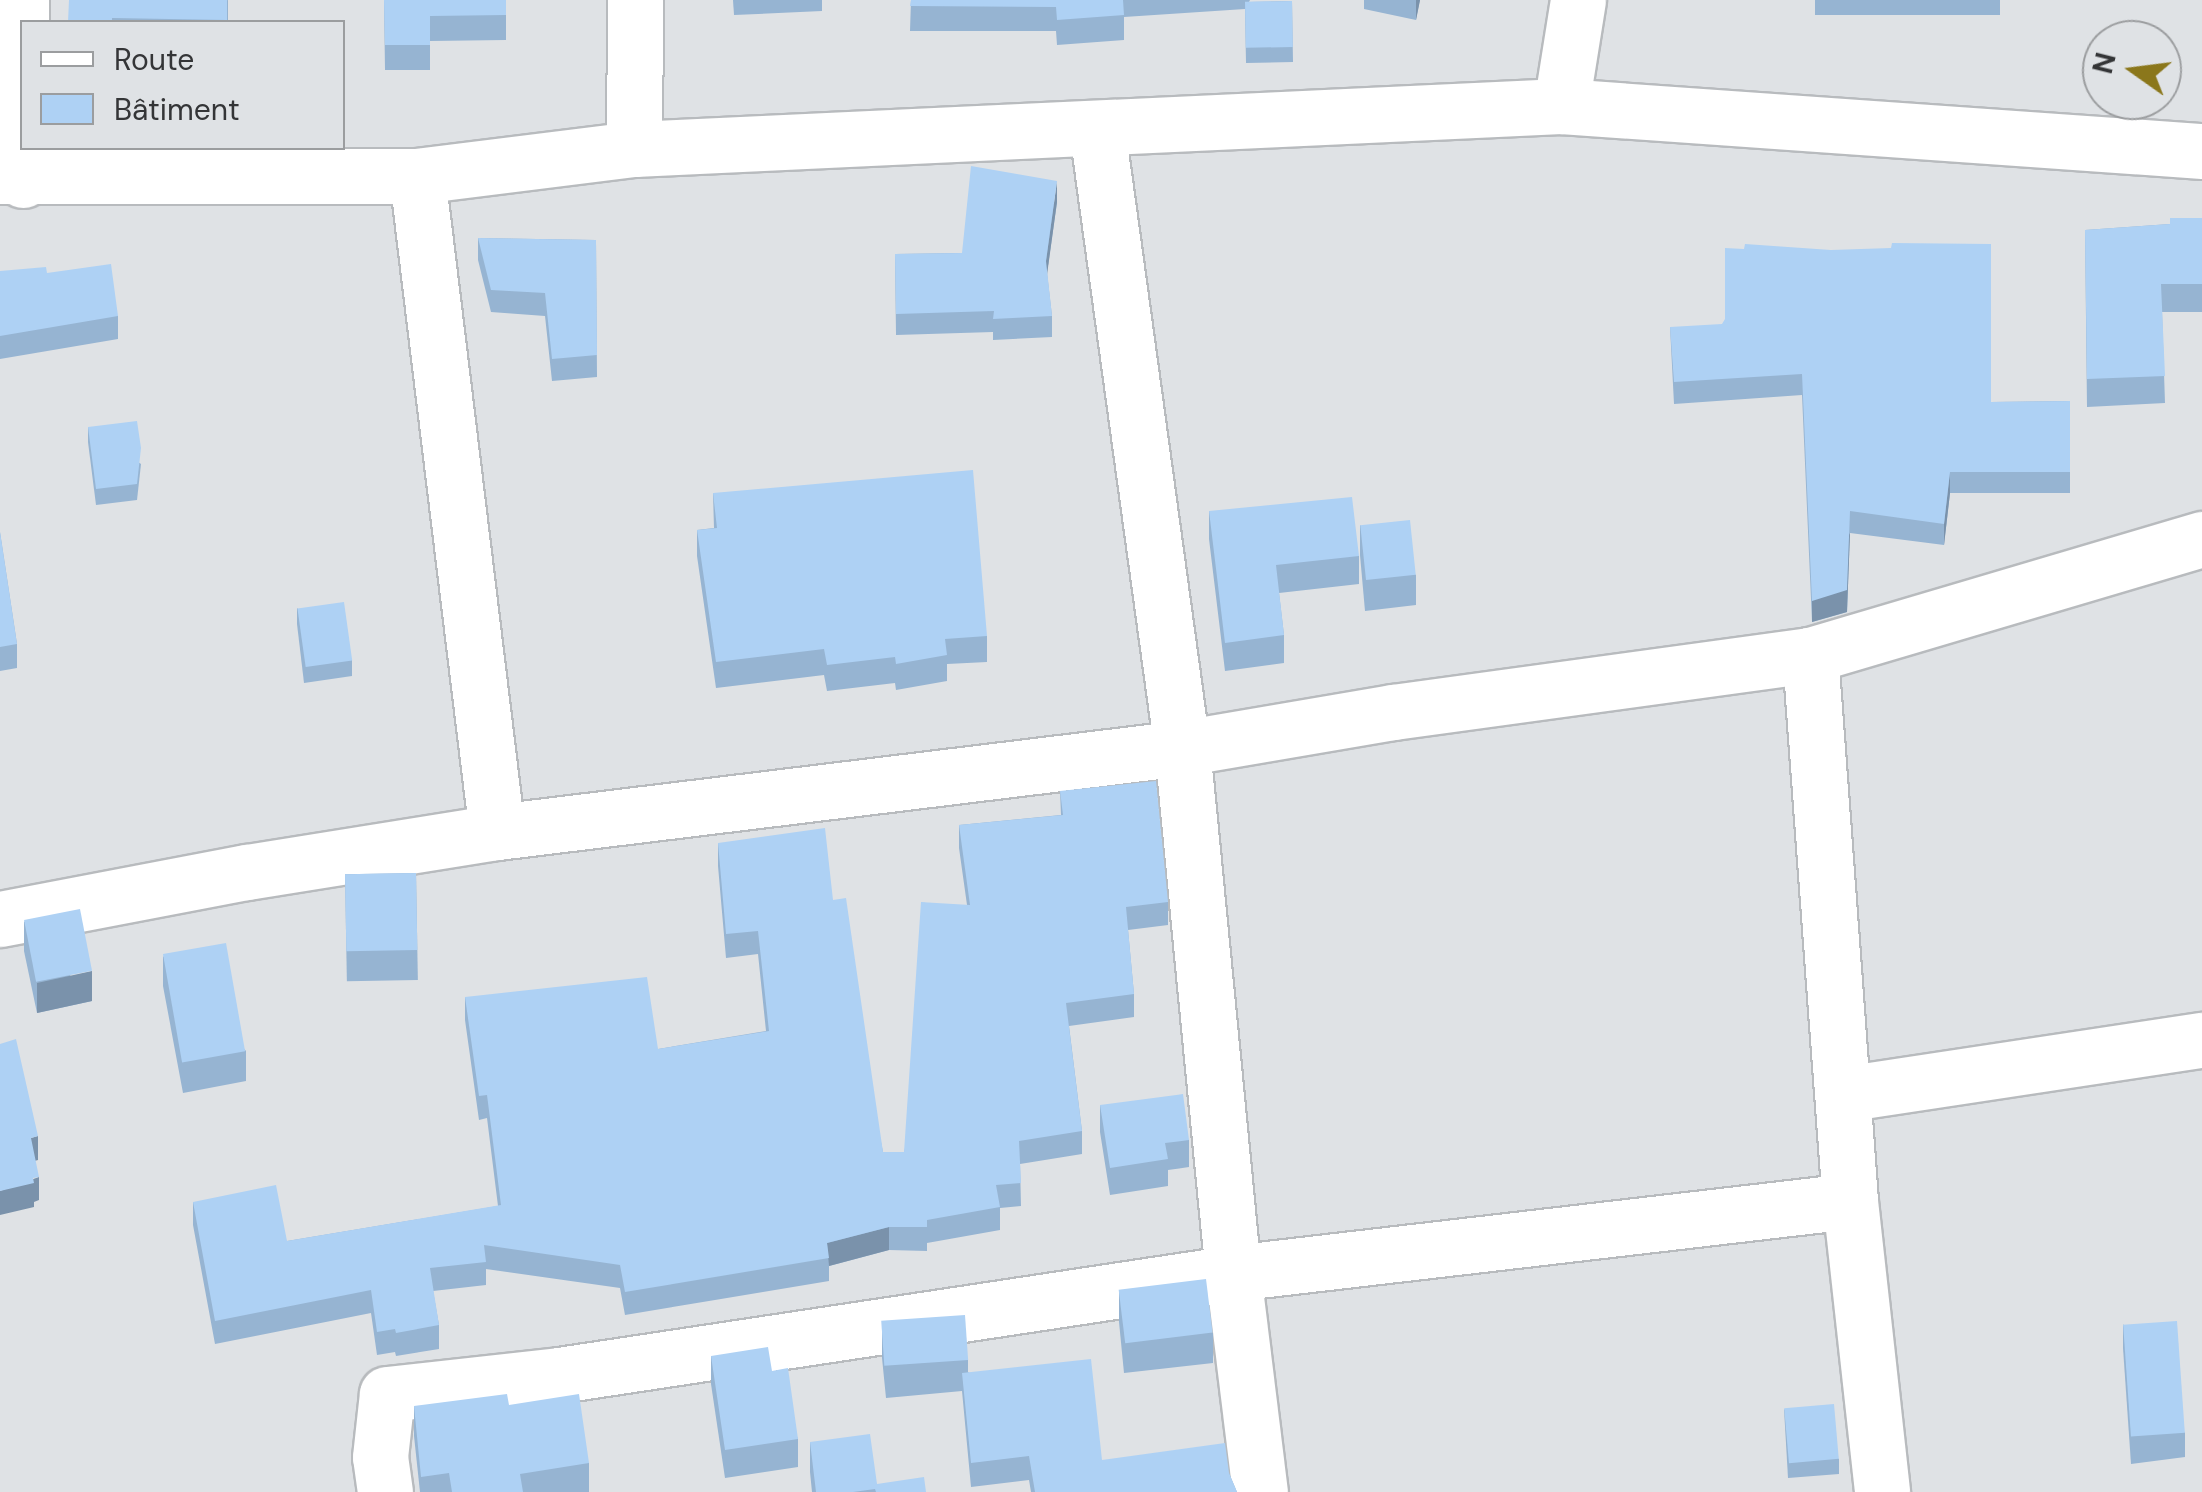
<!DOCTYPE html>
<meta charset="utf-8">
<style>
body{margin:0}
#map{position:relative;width:2202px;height:1492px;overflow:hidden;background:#dfe2e5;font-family:"DM Sans",sans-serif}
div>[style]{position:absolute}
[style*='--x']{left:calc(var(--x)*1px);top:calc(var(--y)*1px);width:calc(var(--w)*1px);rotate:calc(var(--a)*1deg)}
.roads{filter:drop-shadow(2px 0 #b8bbbe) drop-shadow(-2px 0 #b8bbbe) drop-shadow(0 2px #b8bbbe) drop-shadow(0 -2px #b8bbbe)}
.minor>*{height:55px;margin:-27.5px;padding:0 27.5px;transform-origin:27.5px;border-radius:27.5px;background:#fff}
.wall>*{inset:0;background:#96b4d2;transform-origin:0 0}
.shaded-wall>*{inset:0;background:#7a92ab}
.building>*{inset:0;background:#aed1f4;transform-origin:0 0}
span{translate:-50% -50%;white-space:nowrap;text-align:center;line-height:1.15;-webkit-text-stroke:8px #dfe2e5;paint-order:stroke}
.legend{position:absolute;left:20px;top:20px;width:325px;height:130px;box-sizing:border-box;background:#dfe2e5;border:2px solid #9b9d9f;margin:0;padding:12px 18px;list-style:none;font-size:30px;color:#343537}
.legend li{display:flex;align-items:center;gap:20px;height:50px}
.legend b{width:50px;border:2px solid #9b9d9f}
.north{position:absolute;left:2082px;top:20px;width:100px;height:100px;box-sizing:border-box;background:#dfe2e5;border:2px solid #9b9d9f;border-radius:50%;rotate:284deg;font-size:28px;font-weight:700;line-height:40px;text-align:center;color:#343537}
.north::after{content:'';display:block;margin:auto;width:35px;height:45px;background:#8b771b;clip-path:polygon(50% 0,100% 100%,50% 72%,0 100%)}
</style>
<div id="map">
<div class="roads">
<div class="minor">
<i style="--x:21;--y:0;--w:180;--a:89.4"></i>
<i style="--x:1561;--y:106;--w:107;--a:-80.9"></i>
<i style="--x:1097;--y:130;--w:624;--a:82.17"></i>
<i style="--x:1182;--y:748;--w:527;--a:84.45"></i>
<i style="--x:1233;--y:1273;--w:221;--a:83"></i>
<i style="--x:634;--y:149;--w:149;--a:-89.6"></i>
<i style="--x:0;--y:176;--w:417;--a:0"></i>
<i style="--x:417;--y:176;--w:219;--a:-7.1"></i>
<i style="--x:634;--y:149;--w:928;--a:-2.66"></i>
<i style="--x:1561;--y:106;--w:643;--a:4.02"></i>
<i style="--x:417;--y:176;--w:661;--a:83.05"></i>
<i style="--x:1810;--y:655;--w:547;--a:85.81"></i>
<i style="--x:1850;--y:1201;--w:293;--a:83.7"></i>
<i style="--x:0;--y:919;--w:251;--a:-10.8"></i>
<i style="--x:247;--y:872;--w:253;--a:-9.1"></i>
<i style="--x:497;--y:832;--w:690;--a:-6.99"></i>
<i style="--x:1182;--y:748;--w:214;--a:-9.7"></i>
<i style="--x:1393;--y:712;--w:421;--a:-7.8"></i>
<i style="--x:1810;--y:655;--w:409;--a:-16.5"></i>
<i style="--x:1843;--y:1094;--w:363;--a:-8.6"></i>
<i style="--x:385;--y:1492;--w:35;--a:-98"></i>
<i style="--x:380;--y:1457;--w:63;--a:-83.7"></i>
<i style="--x:387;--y:1394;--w:173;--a:-6.3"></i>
<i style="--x:559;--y:1375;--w:682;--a:-8.61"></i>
<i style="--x:1233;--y:1273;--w:621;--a:-6.66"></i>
</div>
</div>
<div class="wall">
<i style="clip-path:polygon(228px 0,228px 22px,68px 22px)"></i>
<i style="clip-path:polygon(384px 0,506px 0,506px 40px,430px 41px,430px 70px,385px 70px)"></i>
<i style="clip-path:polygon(733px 0,822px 0,822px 11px,734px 15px)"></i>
<i style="clip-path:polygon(911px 0,1250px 0,1249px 2px,1292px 1px,1293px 62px,1246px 63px,1245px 9px,1124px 17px,1124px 40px,1057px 45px,1056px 31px,910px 31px)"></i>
<i style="clip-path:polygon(1364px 0,1420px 0,1416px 20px,1364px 9px)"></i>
<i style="left:1815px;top:0;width:185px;height:15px"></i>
<i style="clip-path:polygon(1057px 202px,1047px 273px,1052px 316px,1052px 337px,993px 340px,993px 332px,896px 335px,895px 254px,962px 253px)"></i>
<i style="clip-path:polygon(2202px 218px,2202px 312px,2162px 312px,2165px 403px,2087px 407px,2085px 230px,2170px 224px)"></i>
<i style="clip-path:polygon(478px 238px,596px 240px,597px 377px,552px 381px,545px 316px,491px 312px,478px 260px)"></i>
<i style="clip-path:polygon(0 271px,47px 273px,118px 316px,118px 339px,0 359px)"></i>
<i style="clip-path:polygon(1670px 327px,1991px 402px,2070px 401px,2070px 493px,1950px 493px,1944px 545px,1850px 533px,1847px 612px,1812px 622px,1802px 395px,1674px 404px)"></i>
<i style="clip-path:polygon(88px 427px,141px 464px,137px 500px,96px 505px,88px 442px)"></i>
<i style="clip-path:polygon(713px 493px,987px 636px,987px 662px,947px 664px,947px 681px,896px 690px,895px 683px,827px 691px,824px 675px,716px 688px,697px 556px,697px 530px,714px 528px)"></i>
<i style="clip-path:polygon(1209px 511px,1359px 556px,1359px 584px,1279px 593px,1284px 635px,1284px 663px,1225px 671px,1209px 539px)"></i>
<i style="clip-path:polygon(1360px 525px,1416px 575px,1416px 605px,1365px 611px,1360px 555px)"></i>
<i style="clip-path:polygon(0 532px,17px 644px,17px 668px,0 671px)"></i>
<i style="clip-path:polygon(297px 608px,352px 660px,352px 676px,304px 683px,297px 624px)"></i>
<i style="clip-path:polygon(1060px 791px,1168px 902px,1168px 925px,1128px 930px,1134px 994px,1134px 1017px,1069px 1026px,1082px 1131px,1082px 1154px,1020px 1164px,1021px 1206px,1000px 1208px,1000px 1230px,927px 1243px,927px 1251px,889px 1250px,829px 1266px,829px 1281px,625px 1315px,620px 1288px,486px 1269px,486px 1285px,433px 1291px,439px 1325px,439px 1349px,396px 1356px,395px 1352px,377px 1355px,371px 1313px,215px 1344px,193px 1225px,193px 1202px,287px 1241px,498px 1206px,487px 1118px,479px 1120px,465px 1020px,465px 997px,658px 1049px,766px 1031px,758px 954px,726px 958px,718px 866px,718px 843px,833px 900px,883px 1152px,904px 1152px,967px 905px,959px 848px,959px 825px,1061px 815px)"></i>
<i style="left:416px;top:873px;width:107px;height:71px;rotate:89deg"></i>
<i style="clip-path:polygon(24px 921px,92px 1001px,37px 1013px,24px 951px)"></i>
<i style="clip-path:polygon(163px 956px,246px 1051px,246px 1081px,183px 1093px,163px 986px)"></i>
<i style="clip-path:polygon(1100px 1105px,1189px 1140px,1189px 1167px,1168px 1170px,1168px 1186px,1110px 1195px,1100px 1132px)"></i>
<i style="clip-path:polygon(1119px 1292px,1213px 1333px,1213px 1363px,1124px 1373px,1119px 1322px)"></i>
<i style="clip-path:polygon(2123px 1324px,2185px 1433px,2185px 1457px,2131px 1464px,2123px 1348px)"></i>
<i style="clip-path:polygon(882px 1328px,968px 1360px,968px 1372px,1102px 1460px,1229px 1473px,1237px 1492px,1031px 1492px,1029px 1480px,971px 1487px,962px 1391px,886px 1398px,882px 1358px)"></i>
<i style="clip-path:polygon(711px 1356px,772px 1371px,798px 1439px,798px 1467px,725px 1478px,711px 1384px)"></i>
<i style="clip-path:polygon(509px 1405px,589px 1463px,589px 1492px,420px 1492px,414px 1436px,414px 1406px)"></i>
<i style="clip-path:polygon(1784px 1409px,1839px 1459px,1839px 1474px,1788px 1478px)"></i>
<i style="clip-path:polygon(810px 1442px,877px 1484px,926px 1492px,812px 1492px,810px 1472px)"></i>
</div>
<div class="shaded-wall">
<i style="clip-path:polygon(1416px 0,1420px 0,1416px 20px)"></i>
<i style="clip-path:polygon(1057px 181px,1057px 202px,1046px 282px,1046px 261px)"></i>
<i style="clip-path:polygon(1950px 472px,1950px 493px,1944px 545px,1944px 524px)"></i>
<i style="clip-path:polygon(1850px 533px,1847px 612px,1812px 622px,1812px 601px)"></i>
<i style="clip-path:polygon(92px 971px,92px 1001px,37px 1013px,37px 983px)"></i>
<i style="clip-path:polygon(38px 1136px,38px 1160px,31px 1162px,31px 1138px)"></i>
<i style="clip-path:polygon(39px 1177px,39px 1200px,34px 1202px,34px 1207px,0 1215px,0 1191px)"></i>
<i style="clip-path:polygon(889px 1227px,889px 1250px,829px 1266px,827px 1243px)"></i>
</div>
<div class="building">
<i style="clip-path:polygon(69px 0,227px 0,227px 20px,112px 18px,112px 22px,68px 22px)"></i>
<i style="clip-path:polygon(384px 0,506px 0,506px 15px,430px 16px,430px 45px,385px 45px)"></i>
<i style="clip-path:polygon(911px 0,1123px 0,1124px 15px,1057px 20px,1056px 7px,910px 6px)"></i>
<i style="left:1292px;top:1px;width:46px;height:47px;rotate:89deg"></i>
<i style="clip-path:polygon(971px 166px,1057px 181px,1046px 261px,1052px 316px,993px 319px,994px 311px,896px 314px,895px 254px,962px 253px)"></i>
<i style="clip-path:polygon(2170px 218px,2202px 218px,2202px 284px,2161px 284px,2165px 376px,2087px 379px,2085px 230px,2170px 224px)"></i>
<i style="clip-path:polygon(478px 238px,596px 240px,597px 355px,552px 359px,545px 293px,491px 290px)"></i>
<i style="clip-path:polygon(1892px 243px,1991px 244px,1991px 402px,2070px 401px,2070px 472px,1950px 472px,1944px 524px,1850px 511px,1847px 590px,1812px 601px,1802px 374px,1674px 382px,1670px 327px,1722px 324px,1725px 319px,1725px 248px,1744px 249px,1745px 244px,1831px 250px,1891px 248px)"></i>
<i style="clip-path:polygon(111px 264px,118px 316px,0 336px,0 271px,46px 267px,47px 273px)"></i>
<i style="clip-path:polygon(137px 421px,141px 448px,137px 484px,96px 489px,88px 427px)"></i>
<i style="clip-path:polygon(973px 470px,987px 636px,945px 639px,947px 655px,896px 664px,895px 657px,827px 665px,824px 649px,716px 662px,697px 530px,717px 528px,713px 493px)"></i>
<i style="clip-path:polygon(1352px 497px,1359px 556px,1276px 565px,1284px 635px,1225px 643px,1209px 511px)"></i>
<i style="left:1410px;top:520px;width:55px;height:50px;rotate:84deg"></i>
<i style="clip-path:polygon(0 532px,17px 644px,0 647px)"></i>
<i style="left:344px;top:602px;width:59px;height:47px;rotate:82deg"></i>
<i style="clip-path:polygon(1156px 781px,1168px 902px,1126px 907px,1134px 994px,1066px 1003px,1082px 1131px,1019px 1141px,1021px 1183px,996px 1185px,1000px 1207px,927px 1220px,927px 1227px,889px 1227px,827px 1243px,829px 1258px,625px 1292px,620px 1265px,484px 1245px,486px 1262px,430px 1268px,439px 1325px,396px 1333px,395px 1329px,377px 1332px,371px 1290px,215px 1321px,193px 1202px,276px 1185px,287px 1241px,501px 1205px,487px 1095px,479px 1096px,465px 997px,647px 977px,658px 1049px,769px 1031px,758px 931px,726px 934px,718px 843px,825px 828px,833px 900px,846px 898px,883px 1152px,904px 1152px,921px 902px,970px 905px,959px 825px,1063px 815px,1060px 791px)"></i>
<i style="left:416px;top:873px;width:77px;height:71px;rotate:89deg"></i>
<i style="left:80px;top:909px;width:63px;height:57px;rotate:79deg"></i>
<i style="left:226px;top:943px;width:110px;height:64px;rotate:80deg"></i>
<i style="clip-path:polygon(16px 1039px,38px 1136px,31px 1138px,39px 1177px,33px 1178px,34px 1183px,0 1191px,0 1044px)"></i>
<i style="clip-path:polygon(1183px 1094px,1189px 1140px,1165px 1143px,1168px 1159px,1110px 1168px,1100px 1105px)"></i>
<i style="left:1206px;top:1279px;width:54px;height:88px;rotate:83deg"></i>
<i style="left:965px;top:1315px;width:45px;height:84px;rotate:86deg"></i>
<i style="left:2177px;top:1321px;width:112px;height:54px;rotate:86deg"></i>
<i style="clip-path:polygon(768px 1347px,772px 1371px,788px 1368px,798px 1439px,725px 1450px,711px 1356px)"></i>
<i style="clip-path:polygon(1091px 1359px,1102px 1460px,1225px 1443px,1229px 1473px,1237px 1492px,1035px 1492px,1029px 1456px,971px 1463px,962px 1373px)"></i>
<i style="clip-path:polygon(507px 1394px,509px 1405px,579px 1394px,589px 1463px,520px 1474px,523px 1492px,452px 1492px,449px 1473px,421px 1477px,414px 1406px)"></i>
<i style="left:1834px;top:1404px;width:55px;height:50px;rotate:85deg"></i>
<i style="clip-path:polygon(870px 1434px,877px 1484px,924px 1477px,926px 1492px,876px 1492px,875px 1489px,853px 1492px,816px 1492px,810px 1442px)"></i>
</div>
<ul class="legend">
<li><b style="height:12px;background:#fff"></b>Route</li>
<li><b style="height:28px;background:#aed1f4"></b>Bâtiment</li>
</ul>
<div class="north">N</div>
</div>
